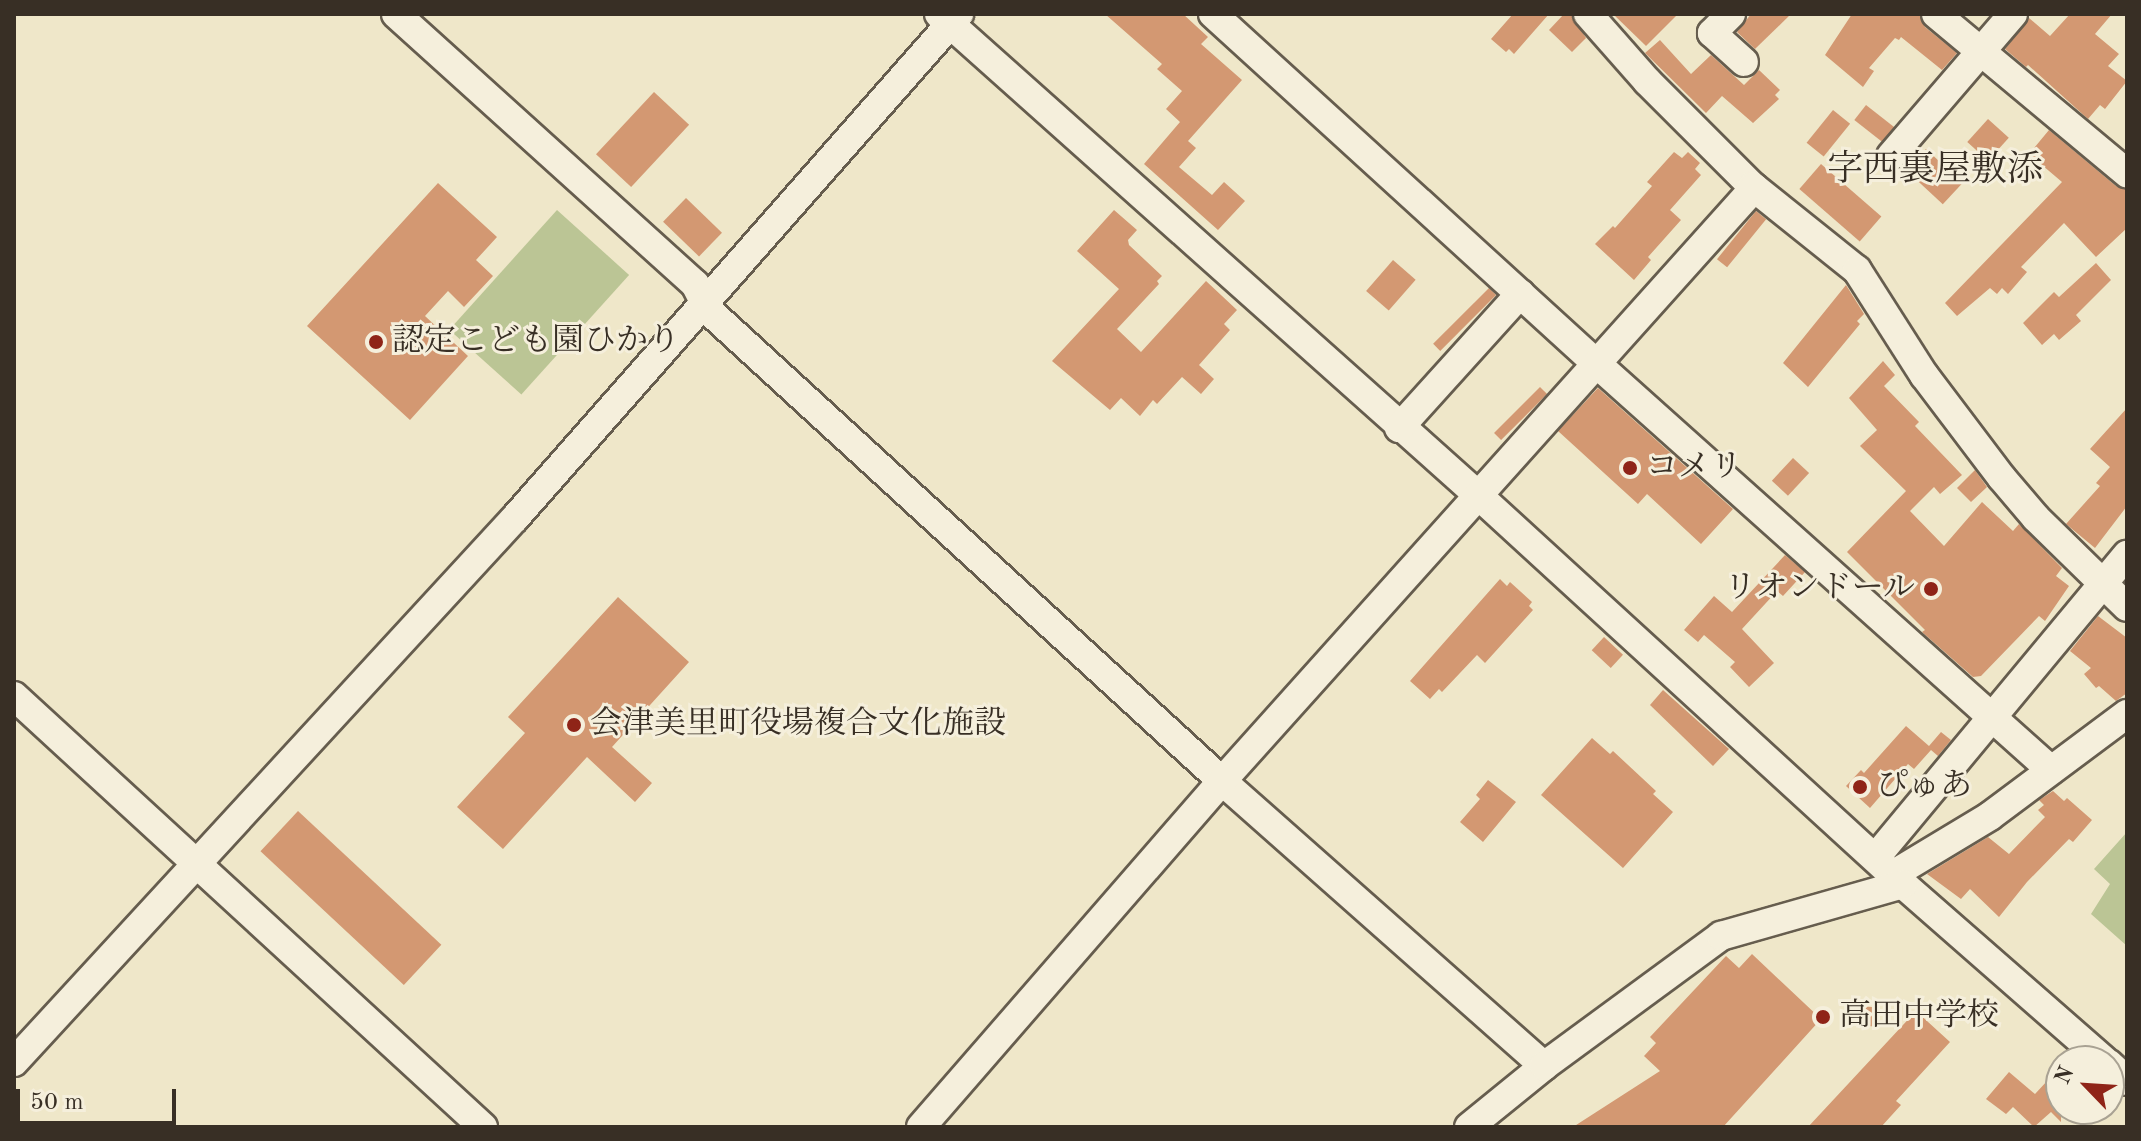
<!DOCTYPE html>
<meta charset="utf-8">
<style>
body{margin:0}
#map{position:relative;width:2141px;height:1141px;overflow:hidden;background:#efe7c9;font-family:"Old Standard TT","Noto Serif JP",serif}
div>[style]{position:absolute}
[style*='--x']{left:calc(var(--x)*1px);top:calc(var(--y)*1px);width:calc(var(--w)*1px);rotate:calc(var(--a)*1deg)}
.green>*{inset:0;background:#bbc595;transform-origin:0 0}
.building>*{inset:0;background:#d39872;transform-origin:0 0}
.roads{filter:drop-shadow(2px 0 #665d4e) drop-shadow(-2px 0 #665d4e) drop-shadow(0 2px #665d4e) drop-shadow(0 -2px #665d4e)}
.minor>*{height:28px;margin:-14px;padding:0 14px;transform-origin:14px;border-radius:14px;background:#f5efdc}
.dots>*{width:22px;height:22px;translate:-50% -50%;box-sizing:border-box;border:4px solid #f5efdc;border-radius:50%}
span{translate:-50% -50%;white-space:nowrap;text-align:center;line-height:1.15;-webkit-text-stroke:6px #f5efdc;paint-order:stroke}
.poi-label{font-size:32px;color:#382f25}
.left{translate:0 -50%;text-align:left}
.right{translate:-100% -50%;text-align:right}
.quarter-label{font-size:36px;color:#382f25}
.frame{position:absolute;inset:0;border:16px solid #382f25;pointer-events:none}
.north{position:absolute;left:2045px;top:1045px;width:80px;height:80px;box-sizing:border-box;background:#f5efdc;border:2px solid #a9a293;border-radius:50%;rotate:295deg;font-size:22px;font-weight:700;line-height:32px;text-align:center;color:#382f25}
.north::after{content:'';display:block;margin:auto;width:28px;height:36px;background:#8f2418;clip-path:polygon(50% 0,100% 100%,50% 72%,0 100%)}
.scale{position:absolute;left:16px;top:1089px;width:160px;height:36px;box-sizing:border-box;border:4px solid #382f25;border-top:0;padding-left:10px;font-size:24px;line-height:28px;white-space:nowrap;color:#382f25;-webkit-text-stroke:6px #f5efdc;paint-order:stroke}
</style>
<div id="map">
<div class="green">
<i style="left:557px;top:210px;width:97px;height:161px;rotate:42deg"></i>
<i style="clip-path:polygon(2127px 832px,2127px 946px,2091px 914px,2110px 884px,2094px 869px)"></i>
</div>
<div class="building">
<i style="clip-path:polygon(1105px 14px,1183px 14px,1208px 37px,1201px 44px,1242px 80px,1188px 141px,1196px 148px,1179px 167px,1212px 195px,1224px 182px,1245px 201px,1218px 230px,1144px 164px,1180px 122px,1166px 109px,1182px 91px,1157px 69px,1162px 64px)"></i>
<i style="clip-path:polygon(1513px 14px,1549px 14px,1514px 54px,1509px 49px,1506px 52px,1491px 39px)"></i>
<i style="clip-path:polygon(1564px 14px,1571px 14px,1586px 38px,1572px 52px,1549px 30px)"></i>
<i style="clip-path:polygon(1613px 14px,1678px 14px,1646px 46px)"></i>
<i style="clip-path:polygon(1751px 14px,1791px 14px,1755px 49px,1737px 32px)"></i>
<i style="clip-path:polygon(1852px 14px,1919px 14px,1925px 27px,1957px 53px,1942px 70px,1901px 37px,1899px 40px,1895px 38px,1869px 68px,1874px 71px,1863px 87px,1825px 55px)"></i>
<i style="clip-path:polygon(2070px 14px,2112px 14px,2095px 34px,2119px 54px,2108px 66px,2127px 81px,2105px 109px,2100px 105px,2088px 119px,2028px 65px,2026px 67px,2005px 49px,2029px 18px,2050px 36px)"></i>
<i style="clip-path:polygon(1660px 40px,1691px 74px,1711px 55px,1744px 85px,1759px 70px,1780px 90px,1775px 95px,1779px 99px,1753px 123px,1722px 96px,1706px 113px,1645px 53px)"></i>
<i style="left:654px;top:92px;width:48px;height:85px;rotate:43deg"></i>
<i style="left:1866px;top:105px;width:36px;height:19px;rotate:38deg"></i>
<i style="left:1833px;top:110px;width:22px;height:42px;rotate:39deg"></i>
<i style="left:1988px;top:119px;width:28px;height:31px;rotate:42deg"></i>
<i style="clip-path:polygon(2049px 130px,2116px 186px,2127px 190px,2127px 228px,2096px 257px,2064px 223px,2021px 267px,2027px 272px,2008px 294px,2002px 288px,1997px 294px,1990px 288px,1957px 316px,1945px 303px,2062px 182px,2029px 154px)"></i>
<i style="left:1926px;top:149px;width:50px;height:29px;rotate:43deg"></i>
<i style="clip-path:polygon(1674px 152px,1682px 158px,1688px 152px,1700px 163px,1695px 169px,1701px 175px,1670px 210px,1681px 220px,1648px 257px,1651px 260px,1634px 280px,1595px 244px,1613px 226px,1615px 228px,1652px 186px,1647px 182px)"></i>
<i style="left:1821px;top:164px;width:80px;height:33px;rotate:41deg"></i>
<i style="clip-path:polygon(438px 183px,497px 237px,476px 260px,493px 276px,464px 307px,448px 291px,425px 316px,468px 356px,410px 420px,307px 326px)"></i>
<i style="left:686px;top:198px;width:50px;height:33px;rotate:44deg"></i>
<i style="clip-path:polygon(1114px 210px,1137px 230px,1128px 240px,1129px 245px,1162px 276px,1157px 281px,1159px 284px,1117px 329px,1141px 352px,1206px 281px,1237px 310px,1224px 324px,1230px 330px,1199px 365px,1214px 379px,1201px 394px,1182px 377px,1157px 404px,1153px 400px,1140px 416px,1121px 398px,1110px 410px,1052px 361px,1119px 289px,1077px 251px)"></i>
<i style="left:1756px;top:211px;width:13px;height:62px;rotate:39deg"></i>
<i style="left:1393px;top:260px;width:30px;height:41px;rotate:41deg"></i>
<i style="clip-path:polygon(2096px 263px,2111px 280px,2076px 315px,2081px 321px,2059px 340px,2054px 334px,2042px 345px,2023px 323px,2054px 292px,2059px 297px)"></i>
<i style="clip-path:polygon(1846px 285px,1864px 314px,1857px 321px,1860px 324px,1808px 387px,1783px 363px)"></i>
<i style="left:1489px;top:288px;width:10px;height:79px;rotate:45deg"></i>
<i style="clip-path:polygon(1883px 361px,1895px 375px,1884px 386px,1919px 422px,1915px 426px,1962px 475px,1940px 494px,1934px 487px,1910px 511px,1944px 546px,1982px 502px,2013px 531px,2019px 524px,2062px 568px,2056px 576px,2069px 586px,2045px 621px,2039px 616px,1981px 676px,1973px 677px,1922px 632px,1925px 630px,1847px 552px,1906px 491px,1860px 446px,1877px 430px,1849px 398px)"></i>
<i style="left:1540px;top:387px;width:10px;height:65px;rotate:45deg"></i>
<i style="clip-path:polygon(1598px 388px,1733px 509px,1701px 544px,1647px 494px,1638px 504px,1558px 431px)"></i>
<i style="clip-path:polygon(2127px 408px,2127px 506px,2095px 548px,2066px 524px,2100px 486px,2096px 483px,2110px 467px,2090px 449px)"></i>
<i style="left:1793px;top:458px;width:22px;height:31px;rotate:43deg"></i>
<i style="clip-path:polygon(1975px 470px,1987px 487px,1971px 502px,1957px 488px)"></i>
<i style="clip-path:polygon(1785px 555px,1805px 572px,1783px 596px,1777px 591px,1742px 629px,1774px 663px,1749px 687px,1730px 667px,1735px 662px,1704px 635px,1698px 642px,1684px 630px,1714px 596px,1732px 612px)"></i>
<i style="clip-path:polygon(1500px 579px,1507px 586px,1510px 582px,1532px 602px,1529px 606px,1533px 610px,1485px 663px,1477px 655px,1442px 692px,1439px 689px,1430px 699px,1410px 681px)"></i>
<i style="clip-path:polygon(618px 597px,689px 662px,612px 747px,652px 783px,635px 802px,587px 757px,503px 849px,457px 807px,525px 733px,508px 717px)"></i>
<i style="clip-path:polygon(2098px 616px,2127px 638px,2127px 693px,2116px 701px,2099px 686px,2096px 688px,2084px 674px,2091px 668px,2070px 651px)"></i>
<i style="left:1604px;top:637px;width:26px;height:18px;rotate:43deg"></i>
<i style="clip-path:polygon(1663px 690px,1729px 749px,1713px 766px,1650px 705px)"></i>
<i style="clip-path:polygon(1906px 726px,1929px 746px,1941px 732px,1951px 740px,1938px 756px,1931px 750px,1914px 769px,1908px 764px,1870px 808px,1846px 786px,1861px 770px,1864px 773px)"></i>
<i style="clip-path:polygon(1592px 738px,1610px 754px,1613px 751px,1656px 791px,1653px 794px,1673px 812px,1623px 868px,1541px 795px)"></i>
<i style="clip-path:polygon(1488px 780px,1516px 802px,1483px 842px,1460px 822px,1480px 799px,1476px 795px)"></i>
<i style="clip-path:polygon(2053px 791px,2064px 801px,2067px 798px,2092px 820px,2073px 842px,2069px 839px,2027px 882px,1999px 917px,1970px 889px,1961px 899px,1927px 874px,1988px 837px,2009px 854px,2045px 817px,2038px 810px,2044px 805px,2039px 800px)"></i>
<i style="left:298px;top:811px;width:196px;height:55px;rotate:43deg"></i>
<i style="clip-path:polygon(1752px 954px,1821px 1019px,1723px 1127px,1573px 1127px,1660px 1071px,1644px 1056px,1656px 1043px,1650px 1037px,1726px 956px,1739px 968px)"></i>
<i style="clip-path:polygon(1853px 1006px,1872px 1007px,1878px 1027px,1860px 1025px)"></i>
<i style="clip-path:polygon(1916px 1011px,1950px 1042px,1896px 1101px,1901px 1105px,1881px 1127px,1808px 1127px)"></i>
<i style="clip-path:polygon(2061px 1066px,2061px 1122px,2051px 1112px,2034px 1127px,2013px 1107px,2006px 1114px,1986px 1099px,2009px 1072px,2035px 1094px)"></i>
</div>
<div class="roads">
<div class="minor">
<i style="--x:396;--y:14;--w:403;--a:42.1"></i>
<i style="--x:695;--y:284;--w:29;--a:63"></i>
<i style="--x:708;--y:310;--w:697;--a:42.5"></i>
<i style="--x:1222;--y:781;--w:430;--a:41.5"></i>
<i style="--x:939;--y:14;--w:724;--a:41.75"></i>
<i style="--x:1479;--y:496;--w:579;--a:42.48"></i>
<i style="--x:1906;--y:887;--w:264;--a:41.2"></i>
<i style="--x:1213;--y:14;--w:520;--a:42.35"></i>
<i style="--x:1597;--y:364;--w:609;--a:41.81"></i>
<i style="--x:1588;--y:14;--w:89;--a:48.6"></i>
<i style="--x:1647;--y:81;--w:148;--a:45"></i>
<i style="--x:1752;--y:186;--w:134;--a:38.7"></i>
<i style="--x:1857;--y:270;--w:125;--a:57.5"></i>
<i style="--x:1924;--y:375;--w:129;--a:52.9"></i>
<i style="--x:2002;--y:478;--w:52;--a:49.6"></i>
<i style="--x:2036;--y:518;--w:127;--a:44.4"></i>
<i style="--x:1731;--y:14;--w:27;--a:135"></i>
<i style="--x:1712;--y:33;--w:43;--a:42.2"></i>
<i style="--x:1936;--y:14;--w:249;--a:39.8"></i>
<i style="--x:1891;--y:156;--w:187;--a:-49.3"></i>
<i style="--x:1399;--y:428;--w:181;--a:-47.9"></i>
<i style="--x:14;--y:696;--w:637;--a:42.58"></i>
<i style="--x:1876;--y:857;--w:393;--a:-50.3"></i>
<i style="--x:1894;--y:874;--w:112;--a:-31.1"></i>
<i style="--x:1990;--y:816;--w:171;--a:-36.7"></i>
<i style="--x:14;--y:1062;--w:740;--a:-47.36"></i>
<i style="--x:515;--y:518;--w:672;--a:-48.62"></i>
<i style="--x:2109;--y:1064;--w:25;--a:43"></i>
<i style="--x:921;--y:1127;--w:459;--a:-49"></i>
<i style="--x:1222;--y:781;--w:797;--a:-48.1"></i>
<i style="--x:1469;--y:1127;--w:97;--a:-39.1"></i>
<i style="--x:1544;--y:1066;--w:220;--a:-36.3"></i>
<i style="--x:1721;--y:936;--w:189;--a:-15.9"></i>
</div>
</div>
<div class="dots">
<i style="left:376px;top:342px;background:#8f2418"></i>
<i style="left:1630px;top:468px;background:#8f2418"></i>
<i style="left:1931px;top:589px;background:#8f2418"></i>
<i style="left:574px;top:725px;background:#8f2418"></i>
<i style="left:1860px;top:787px;background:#8f2418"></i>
<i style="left:1823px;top:1017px;background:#8f2418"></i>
</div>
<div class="poi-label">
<span class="left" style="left:392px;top:342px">認定こども園ひかり</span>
<span class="left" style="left:1646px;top:468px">コメリ</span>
<span class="right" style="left:1915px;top:589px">リオンドール</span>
<span class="left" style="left:590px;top:725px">会津美里町役場複合文化施設</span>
<span class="left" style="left:1876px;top:787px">ぴゅあ</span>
<span class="left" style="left:1839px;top:1017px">高田中学校</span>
</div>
<div class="quarter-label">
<span style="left:1935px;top:172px">字西裏屋敷添</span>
</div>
<div class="frame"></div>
<div class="north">N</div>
<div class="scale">50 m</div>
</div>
